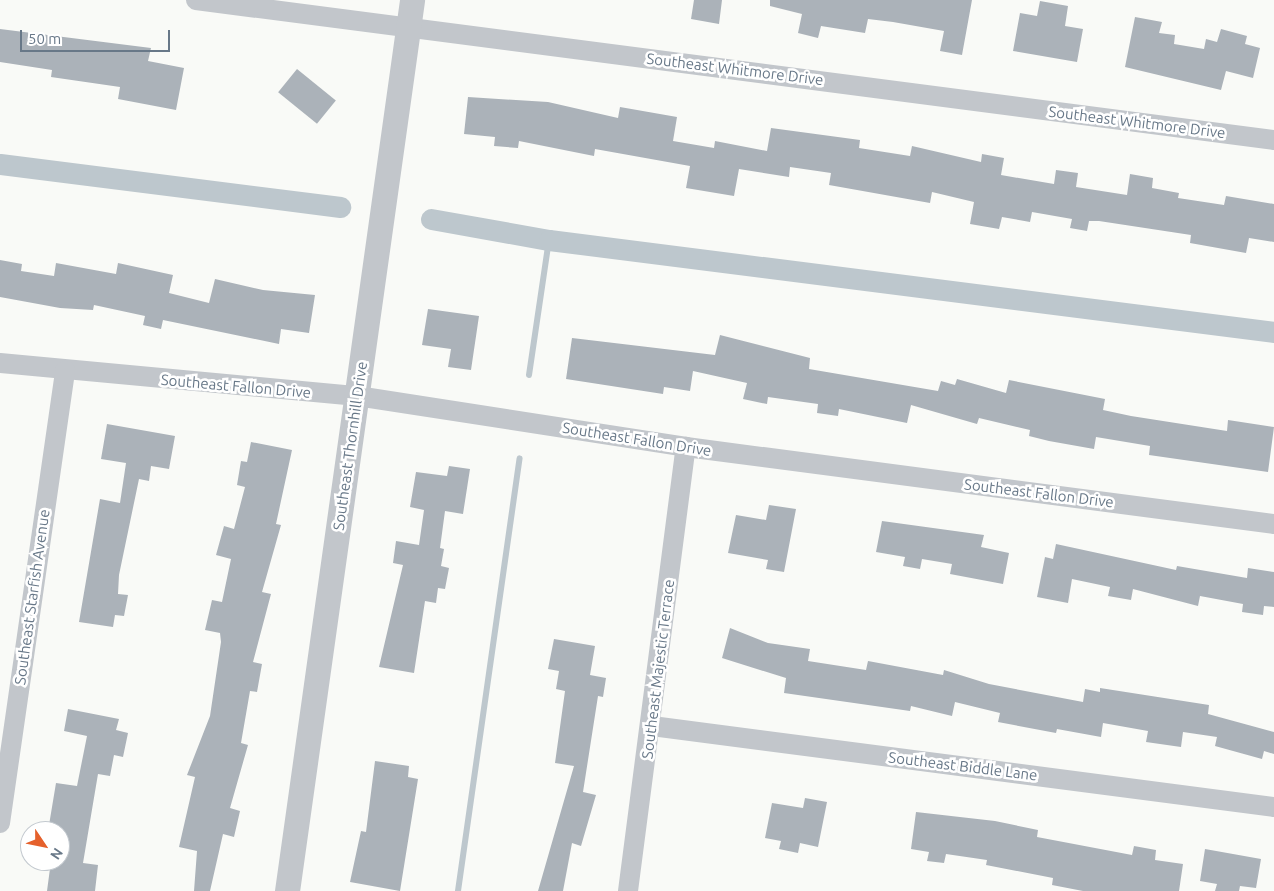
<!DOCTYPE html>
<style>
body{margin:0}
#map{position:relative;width:1274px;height:891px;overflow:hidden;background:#f9faf7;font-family:Ubuntu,sans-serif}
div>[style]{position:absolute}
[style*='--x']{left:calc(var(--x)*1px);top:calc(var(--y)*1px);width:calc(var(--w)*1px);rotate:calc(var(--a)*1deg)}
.stream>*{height:6px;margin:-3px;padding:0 3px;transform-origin:3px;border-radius:3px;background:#bdc7cd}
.canal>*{height:21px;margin:-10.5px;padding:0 10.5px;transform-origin:10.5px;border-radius:10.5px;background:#bdc7cd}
.building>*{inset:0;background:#abb2b9;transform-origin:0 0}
.minor>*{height:20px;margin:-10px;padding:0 10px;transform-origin:10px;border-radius:10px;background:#c2c6cb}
.tertiary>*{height:25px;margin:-12.5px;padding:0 12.5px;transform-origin:12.5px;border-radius:12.5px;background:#c2c6cb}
span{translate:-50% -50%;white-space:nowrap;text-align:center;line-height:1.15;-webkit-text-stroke:5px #fff;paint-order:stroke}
.street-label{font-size:15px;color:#687888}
.north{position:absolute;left:20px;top:821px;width:50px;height:50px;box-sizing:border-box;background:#fff;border:1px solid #c3c9cf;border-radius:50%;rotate:124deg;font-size:14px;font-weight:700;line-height:20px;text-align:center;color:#687888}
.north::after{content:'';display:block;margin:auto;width:18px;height:22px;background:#e5612c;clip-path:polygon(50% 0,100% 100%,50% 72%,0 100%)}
.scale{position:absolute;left:20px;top:30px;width:150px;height:22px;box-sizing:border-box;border:2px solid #687888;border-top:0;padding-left:6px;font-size:15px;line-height:18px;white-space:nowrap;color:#687888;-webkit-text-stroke:4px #fff;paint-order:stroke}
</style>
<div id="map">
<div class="stream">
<i style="--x:529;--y:375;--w:136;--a:-81.6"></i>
<i style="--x:458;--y:891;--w:437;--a:-81.9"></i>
</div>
<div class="canal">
<i style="--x:0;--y:164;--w:343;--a:7.2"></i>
<i style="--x:431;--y:219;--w:120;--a:10.1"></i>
<i style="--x:549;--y:240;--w:731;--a:7.23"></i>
</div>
<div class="building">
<i style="clip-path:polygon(694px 0,722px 0,719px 24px,691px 19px)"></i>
<i style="clip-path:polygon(770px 0,972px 0,962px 55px,940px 51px,944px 31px,893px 22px,868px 19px,865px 33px,821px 26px,818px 38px,798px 33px,802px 14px,770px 6px)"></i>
<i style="clip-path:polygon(1040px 1px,1068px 6px,1065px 26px,1083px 29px,1077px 62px,1013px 51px,1020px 13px,1037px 16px)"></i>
<i style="clip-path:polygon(1135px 17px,1162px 22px,1159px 33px,1175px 35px,1174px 44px,1204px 49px,1206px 39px,1217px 42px,1221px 29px,1247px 36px,1245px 44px,1260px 48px,1253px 78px,1226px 71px,1221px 90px,1125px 67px)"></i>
<i style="clip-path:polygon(0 29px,151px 48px,148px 61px,184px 68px,176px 110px,118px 99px,120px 87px,51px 77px,52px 70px,0 62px)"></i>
<i style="left:297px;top:69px;width:50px;height:30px;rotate:39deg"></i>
<i style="clip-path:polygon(468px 97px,548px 102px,618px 118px,620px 107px,677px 117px,673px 141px,714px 148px,715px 141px,767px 151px,771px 128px,860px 140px,859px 148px,910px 156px,912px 146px,981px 162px,982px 154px,1004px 158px,1001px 175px,1054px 184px,1056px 170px,1078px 173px,1076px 187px,1127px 195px,1130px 174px,1153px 178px,1152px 188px,1179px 193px,1178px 198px,1224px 205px,1226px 196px,1274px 204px,1274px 242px,1249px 238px,1246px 253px,1190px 243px,1191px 235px,1099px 221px,1089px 221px,1087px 231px,1070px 228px,1072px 219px,1032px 212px,1030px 222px,1002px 217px,999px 229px,970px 224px,974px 202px,932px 192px,930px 203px,829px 185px,831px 173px,790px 167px,789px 177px,739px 169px,734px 196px,686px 188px,690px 166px,595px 149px,594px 156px,519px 141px,518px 148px,494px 146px,495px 137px,464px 134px)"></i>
<i style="clip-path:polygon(0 260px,22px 264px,21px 271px,54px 276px,56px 263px,116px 274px,118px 263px,173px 275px,169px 293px,209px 303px,215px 279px,263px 290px,315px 295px,309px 333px,281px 329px,279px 344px,163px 320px,161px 329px,143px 325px,145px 316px,94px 305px,93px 310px,60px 308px,0 297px)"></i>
<i style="clip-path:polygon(428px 309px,479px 316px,471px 370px,448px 367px,451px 349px,422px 345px)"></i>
<i style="clip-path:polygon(720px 335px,810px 358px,809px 369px,938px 391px,941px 381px,955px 385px,957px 379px,1006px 393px,1009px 380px,1105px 399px,1103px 410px,1131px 416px,1227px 431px,1228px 420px,1274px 427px,1268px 472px,1149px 455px,1150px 446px,1096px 437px,1094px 449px,1049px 441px,1029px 436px,1030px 430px,979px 418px,977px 424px,911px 405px,907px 423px,839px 409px,838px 416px,817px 413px,818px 404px,768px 397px,767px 404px,743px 399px,747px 383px,693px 371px,690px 391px,664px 387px,663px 394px,566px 379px,572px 338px,715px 355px)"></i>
<i style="clip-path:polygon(107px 424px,175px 436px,169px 469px,151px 466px,149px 481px,139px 479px,119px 575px,118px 594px,128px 595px,124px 616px,115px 615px,113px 627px,79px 622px,100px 499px,120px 503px,126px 463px,101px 459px)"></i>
<i style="clip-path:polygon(251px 442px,292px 450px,276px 524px,281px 525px,262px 592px,271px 594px,253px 662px,262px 664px,257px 692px,250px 691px,241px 743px,248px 745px,230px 808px,240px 811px,234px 837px,223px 834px,210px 891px,194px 891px,197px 851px,179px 847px,195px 777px,187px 775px,210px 716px,221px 642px,220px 633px,205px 630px,212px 600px,222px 602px,231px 559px,216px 555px,224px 526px,234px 529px,245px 487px,237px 485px,241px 461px,247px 462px)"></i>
<i style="clip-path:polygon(449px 466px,470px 469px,463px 514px,445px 511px,440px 548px,444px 549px,441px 566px,449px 568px,445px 589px,438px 588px,436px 603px,425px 601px,414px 673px,379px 667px,403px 565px,393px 563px,396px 541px,419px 545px,424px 510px,410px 507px,416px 472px,447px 476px)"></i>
<i style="clip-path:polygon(769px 505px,796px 509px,784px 572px,766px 569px,768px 560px,728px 553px,736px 515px,766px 520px)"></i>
<i style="clip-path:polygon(882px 521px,984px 535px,981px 547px,1009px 553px,1003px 584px,950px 574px,952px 564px,922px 559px,920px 569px,903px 566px,905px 557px,876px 552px)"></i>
<i style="clip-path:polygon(1056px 544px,1176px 570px,1177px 566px,1247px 578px,1248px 568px,1274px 572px,1274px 607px,1264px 606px,1263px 615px,1242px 612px,1243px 604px,1200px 596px,1198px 606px,1133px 589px,1131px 600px,1108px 596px,1110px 587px,1072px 579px,1068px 603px,1037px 597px,1045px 557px,1053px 559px)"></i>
<i style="clip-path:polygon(730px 628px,768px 643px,810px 649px,808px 661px,866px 670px,868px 661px,943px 675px,944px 670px,989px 684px,1083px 702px,1085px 689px,1100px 692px,1100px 688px,1209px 705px,1208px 714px,1274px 732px,1274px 754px,1264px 751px,1262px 759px,1215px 746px,1217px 737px,1183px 732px,1181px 747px,1146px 742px,1148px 731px,1103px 723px,1101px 737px,1057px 729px,1056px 733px,998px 722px,1000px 713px,955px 702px,952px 716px,911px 706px,910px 711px,784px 693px,786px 678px,722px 658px)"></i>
<i style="clip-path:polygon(554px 639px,595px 646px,590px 675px,606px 678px,603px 697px,598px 696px,583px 792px,596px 795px,581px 846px,572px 843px,563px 891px,538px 891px,574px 766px,555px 763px,565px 691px,556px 689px,559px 671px,548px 669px)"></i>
<i style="clip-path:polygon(68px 709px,119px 719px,116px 730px,128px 733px,123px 757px,114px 755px,110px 776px,98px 774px,83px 863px,98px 865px,95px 891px,47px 891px,51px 861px,60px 861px,60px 831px,48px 831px,56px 783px,77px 786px,87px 736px,64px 731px)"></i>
<i style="clip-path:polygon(375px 761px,409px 766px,408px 777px,418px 779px,400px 891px,350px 882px,361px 831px,366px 832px)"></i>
<i style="clip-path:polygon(805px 798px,827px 802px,818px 847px,800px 843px,798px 853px,779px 849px,781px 841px,765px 838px,772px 803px,803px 808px)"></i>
<i style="clip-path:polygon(916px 812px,995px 821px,1038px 830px,1037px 837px,1132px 855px,1134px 846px,1156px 850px,1155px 860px,1183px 864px,1179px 891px,1083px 891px,1052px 885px,1053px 878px,986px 865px,987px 860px,946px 854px,944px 863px,927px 861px,929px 852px,911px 849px)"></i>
<i style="clip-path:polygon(1205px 849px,1261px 859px,1256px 888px,1240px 886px,1239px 891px,1215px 891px,1217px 884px,1200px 881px)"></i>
</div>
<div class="minor">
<i style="--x:196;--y:0;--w:1087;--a:7.4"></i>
<i style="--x:0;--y:363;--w:359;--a:5.3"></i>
<i style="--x:357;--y:396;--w:333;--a:8.8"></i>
<i style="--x:686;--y:447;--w:593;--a:7.46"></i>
<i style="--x:652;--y:726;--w:627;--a:7.42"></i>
<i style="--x:0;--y:823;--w:457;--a:-81.8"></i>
<i style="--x:628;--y:891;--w:448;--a:-82.6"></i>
</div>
<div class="tertiary">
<i style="--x:287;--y:891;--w:900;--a:-82.01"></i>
</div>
<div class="street-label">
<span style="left:735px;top:69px;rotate:7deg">Southeast Whitmore Drive</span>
<span style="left:1137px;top:122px;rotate:7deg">Southeast Whitmore Drive</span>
<span style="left:236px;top:386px;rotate:5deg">Southeast Fallon Drive</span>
<span style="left:637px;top:439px;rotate:9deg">Southeast Fallon Drive</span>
<span style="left:350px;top:446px;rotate:-82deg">Southeast Thornhill Drive</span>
<span style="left:1039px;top:493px;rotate:7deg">Southeast Fallon Drive</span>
<span style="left:32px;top:597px;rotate:-82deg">Southeast Starfish Avenue</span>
<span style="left:658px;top:669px;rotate:-83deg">Southeast Majestic Terrace</span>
<span style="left:963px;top:766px;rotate:7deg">Southeast Biddle Lane</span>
</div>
<div class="north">N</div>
<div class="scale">50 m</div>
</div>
